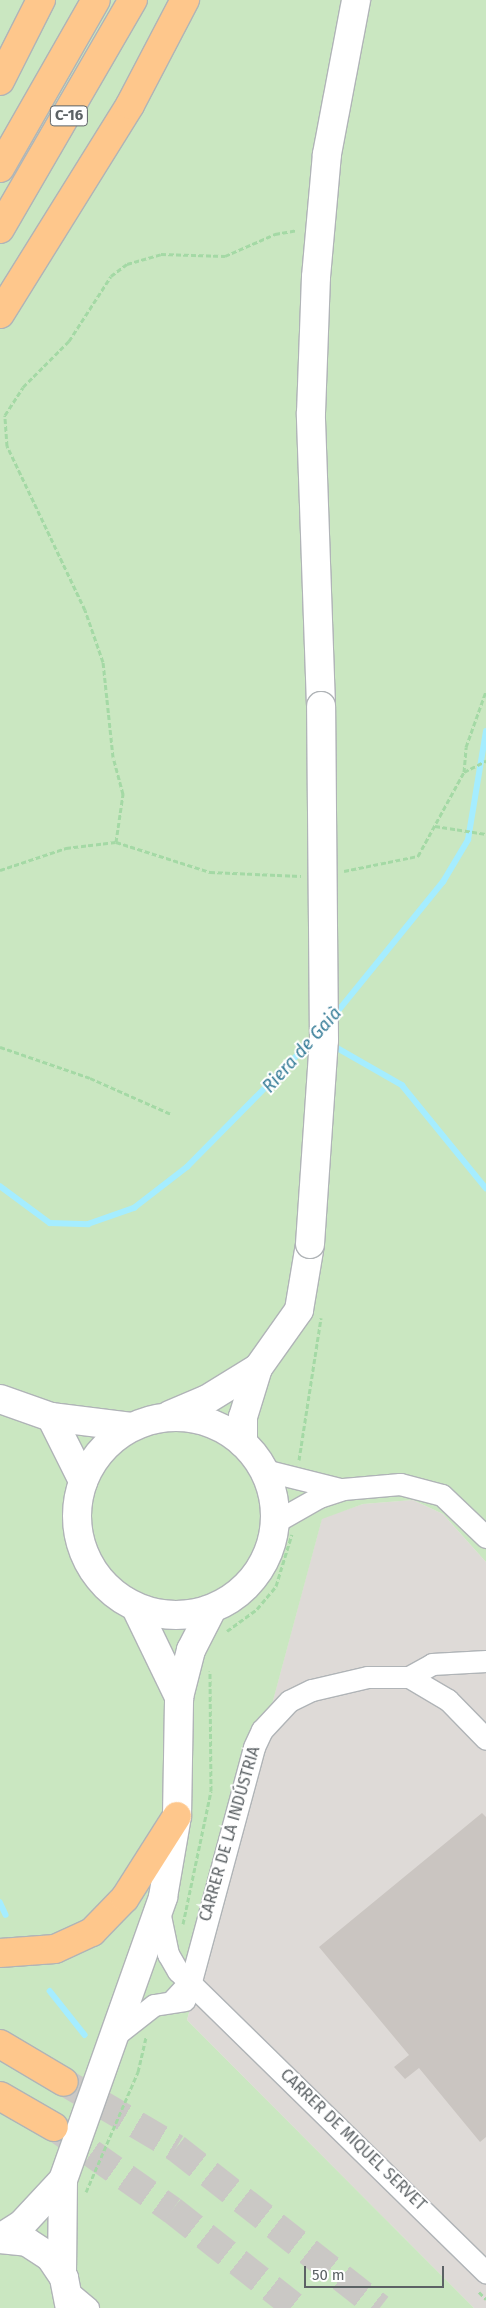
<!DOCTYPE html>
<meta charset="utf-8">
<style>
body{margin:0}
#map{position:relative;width:486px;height:2308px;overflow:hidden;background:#efeae5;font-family:"Fira Sans",sans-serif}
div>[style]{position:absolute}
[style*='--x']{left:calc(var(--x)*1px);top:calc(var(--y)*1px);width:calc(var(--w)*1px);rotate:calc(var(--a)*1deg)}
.industrial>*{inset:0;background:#dedad7}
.green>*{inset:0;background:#cae7c1}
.stream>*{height:5.5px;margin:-2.75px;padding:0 2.75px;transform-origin:2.75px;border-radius:2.75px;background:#a5edff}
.building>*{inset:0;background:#cac5c1}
.motorway-tunnel>*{height:28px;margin-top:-14px;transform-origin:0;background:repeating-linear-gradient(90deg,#cac8c5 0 28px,transparent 0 42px)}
.path>*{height:3px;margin-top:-1.5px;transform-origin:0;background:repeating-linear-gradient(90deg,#a4d9a5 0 5px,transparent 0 7.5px)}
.roads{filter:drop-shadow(1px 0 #b0b4b7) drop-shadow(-1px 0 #b0b4b7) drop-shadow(0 1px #b0b4b7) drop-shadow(0 -1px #b0b4b7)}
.minor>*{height:21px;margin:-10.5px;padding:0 10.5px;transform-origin:10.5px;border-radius:10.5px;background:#fff}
.tertiary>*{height:28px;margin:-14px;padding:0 14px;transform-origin:14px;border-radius:14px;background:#fff}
.tertiary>.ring{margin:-14px;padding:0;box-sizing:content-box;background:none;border:28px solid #fff;border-radius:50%}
.motorway>*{height:28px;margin:-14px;padding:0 14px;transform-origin:14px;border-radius:14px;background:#fec78c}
.bridges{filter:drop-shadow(1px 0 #b0b4b7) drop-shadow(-1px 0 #b0b4b7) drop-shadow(0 1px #b0b4b7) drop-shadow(0 -1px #b0b4b7)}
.tertiary-bridge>*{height:28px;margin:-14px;padding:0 14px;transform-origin:14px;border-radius:14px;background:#fff}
span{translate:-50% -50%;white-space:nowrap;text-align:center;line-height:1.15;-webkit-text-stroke:4px #fff;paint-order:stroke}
.shield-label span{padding:1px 4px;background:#fff;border:1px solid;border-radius:4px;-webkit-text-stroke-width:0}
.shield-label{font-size:15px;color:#5c6265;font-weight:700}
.street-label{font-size:16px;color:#5c6265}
.water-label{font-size:18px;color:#377d98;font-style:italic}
.scale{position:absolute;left:304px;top:2266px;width:140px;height:22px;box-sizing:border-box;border:2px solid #5c6265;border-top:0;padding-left:6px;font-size:15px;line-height:18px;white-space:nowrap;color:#5c6265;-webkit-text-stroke:4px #fff;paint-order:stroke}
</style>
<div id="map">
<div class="industrial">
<i style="clip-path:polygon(413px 1500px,443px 1514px,486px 1562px,486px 2308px,474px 2308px,187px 2020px,322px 1518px,363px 1504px)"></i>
</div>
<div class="green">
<i style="clip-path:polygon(0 0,486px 0,486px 1562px,443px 1514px,413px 1500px,363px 1504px,322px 1519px,187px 2020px,474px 2308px,0 2308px)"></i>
</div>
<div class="stream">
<i style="--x:334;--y:1016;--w:173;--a:-50.9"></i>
<i style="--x:443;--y:882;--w:49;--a:-59.2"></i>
<i style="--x:468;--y:840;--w:110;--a:-80.6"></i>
<i style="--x:332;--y:1045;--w:81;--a:29.7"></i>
<i style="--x:402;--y:1085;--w:133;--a:50.8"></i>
<i style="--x:0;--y:1186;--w:62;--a:36.5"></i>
<i style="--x:50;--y:1223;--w:38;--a:2"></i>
<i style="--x:88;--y:1224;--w:49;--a:-19.2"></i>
<i style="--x:134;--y:1208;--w:67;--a:-37.7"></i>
<i style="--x:187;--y:1167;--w:181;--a:-45.4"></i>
<i style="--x:0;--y:1902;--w:14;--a:65"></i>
<i style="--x:50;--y:1991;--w:56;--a:51.5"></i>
</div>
<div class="building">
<i style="clip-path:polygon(482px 1813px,486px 1817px,486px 2137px,480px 2142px,419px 2068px,405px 2079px,394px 2067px,409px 2055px,319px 1947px)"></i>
</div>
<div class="motorway-tunnel">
<i style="--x:64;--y:2082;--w:130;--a:30.5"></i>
<i style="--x:176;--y:2148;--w:259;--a:38.1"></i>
<i style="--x:57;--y:2129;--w:141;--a:35.2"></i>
<i style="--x:172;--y:2210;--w:158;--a:38.3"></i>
</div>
<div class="path">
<i style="--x:464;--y:772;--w:25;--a:-85"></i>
<i style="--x:466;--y:747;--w:59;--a:-70.3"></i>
<i style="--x:435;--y:826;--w:52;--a:8.9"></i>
<i style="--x:116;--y:842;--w:49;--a:-81.7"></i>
<i style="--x:123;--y:794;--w:38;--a:-105"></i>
<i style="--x:113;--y:757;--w:96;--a:-96"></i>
<i style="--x:103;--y:662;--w:55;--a:-109.1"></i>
<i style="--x:85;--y:610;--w:182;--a:-115.4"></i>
<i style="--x:7;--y:446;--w:31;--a:-94"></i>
<i style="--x:5;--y:415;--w:33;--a:-57"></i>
<i style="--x:23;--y:387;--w:65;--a:-45"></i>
<i style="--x:69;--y:341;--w:77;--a:-57.1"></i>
<i style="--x:111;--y:276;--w:20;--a:-37"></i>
<i style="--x:127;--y:264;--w:35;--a:-16"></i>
<i style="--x:161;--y:254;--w:64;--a:1.8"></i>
<i style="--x:225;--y:256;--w:55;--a:-23.7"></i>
<i style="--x:275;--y:234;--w:22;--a:-10"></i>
<i style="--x:0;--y:870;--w:70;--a:-18.4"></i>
<i style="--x:66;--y:848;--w:50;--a:-6.8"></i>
<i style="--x:116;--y:842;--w:99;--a:17.7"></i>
<i style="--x:210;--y:872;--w:91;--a:2.5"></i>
<i style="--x:344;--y:871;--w:76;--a:-11.5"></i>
<i style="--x:418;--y:856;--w:96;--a:-61.3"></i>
<i style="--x:464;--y:772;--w:25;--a:-27"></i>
<i style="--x:0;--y:1047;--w:95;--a:19"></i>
<i style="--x:90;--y:1078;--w:89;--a:24"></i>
<i style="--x:299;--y:1460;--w:144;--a:-81.2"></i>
<i style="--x:227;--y:1631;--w:37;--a:-36"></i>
<i style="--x:257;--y:1609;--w:30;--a:-50"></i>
<i style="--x:276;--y:1586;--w:54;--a:-72.9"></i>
<i style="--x:183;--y:1924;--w:136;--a:-78.1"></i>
<i style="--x:211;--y:1791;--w:120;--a:-90.5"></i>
<i style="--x:86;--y:2192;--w:131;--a:-66.6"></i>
<i style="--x:138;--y:2072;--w:36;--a:-77"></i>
<i style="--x:479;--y:2292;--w:10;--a:45"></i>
</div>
<div class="roads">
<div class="minor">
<i style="--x:264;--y:1470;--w:78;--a:14"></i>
<i style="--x:275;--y:1522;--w:51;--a:-29.6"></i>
<i style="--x:319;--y:1497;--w:25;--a:-18"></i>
<i style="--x:343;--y:1489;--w:57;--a:-5"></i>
<i style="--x:400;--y:1484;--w:43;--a:14.7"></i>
<i style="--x:442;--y:1495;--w:61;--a:43.7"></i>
<i style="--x:409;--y:1677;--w:26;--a:-29"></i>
<i style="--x:432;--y:1664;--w:54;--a:-3.2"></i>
<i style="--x:159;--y:1911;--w:44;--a:78.2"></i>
<i style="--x:168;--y:1954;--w:20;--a:60"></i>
<i style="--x:178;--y:1971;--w:431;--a:44.4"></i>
<i style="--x:173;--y:2000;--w:26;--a:-47"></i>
<i style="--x:191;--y:1981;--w:242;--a:-74.9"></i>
<i style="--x:254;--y:1747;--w:19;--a:-65"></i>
<i style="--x:262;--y:1730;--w:40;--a:-47"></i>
<i style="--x:289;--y:1701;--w:25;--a:-26"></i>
<i style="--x:312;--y:1690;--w:57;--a:-13.1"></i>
<i style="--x:368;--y:1677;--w:41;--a:0"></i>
<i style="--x:409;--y:1677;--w:45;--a:30.5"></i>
<i style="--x:448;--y:1700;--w:54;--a:45.7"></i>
<i style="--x:117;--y:2034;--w:47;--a:-38.1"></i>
<i style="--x:154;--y:2005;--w:31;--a:-9"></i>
<i style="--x:69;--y:2292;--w:25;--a:40"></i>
</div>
<div class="tertiary">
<i style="--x:321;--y:706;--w:293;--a:-92"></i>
<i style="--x:311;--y:413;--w:136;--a:-87.9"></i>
<i style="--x:316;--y:277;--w:123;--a:-84.9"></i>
<i style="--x:327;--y:154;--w:157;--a:-79.3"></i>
<i style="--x:0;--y:1399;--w:54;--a:19.4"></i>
<i style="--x:51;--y:1417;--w:81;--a:7.1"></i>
<i style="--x:170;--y:1415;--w:39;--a:-23"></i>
<i style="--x:206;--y:1400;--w:61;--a:-31.6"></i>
<i style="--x:258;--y:1368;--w:71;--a:-54.7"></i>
<i style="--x:299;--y:1310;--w:67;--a:-80.5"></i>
<i class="ring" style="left:77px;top:1417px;width:170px;height:170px"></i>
<i style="--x:51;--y:1417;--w:72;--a:63.4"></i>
<i style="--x:243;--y:1443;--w:26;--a:-90"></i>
<i style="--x:243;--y:1417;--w:51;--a:-73"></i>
<i style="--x:136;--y:1608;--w:99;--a:64.2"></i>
<i style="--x:0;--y:2238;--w:26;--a:-32"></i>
<i style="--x:22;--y:2224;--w:60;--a:-47"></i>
<i style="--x:0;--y:2239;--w:27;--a:6"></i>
<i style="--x:27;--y:2242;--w:27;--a:33"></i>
<i style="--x:50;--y:2257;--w:25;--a:56"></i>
<i style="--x:64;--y:2278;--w:31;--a:79"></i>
<i style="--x:62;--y:2273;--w:93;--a:-89.4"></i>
<i style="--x:63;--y:2180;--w:300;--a:-70.5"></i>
<i style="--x:163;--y:1897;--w:82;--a:-80.2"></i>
<i style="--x:177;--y:1816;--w:119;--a:-89"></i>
<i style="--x:179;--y:1697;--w:49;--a:-75.7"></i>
<i style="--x:191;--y:1650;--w:46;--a:-62.9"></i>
</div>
<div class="motorway">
<i style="--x:0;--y:81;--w:91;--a:-63.2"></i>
<i style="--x:0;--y:168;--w:193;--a:-60.3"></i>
<i style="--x:0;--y:229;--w:265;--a:-59.9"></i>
<i style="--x:0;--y:314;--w:246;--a:-58.1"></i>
<i style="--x:130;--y:105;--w:119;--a:-62.4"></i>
<i style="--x:0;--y:1953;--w:55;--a:-4.2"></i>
<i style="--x:55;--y:1949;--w:41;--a:-24.7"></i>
<i style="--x:92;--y:1932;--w:47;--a:-45.9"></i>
<i style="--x:125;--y:1898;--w:97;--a:-57.6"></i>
<i style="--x:0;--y:2044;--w:74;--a:30.7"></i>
<i style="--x:0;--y:2096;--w:62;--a:29.9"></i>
</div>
</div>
<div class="bridges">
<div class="tertiary-bridge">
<i style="--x:310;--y:1244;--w:204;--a:-86.1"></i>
<i style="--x:324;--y:1040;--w:334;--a:-90.5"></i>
</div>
</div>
<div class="shield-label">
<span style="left:69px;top:116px">C-16</span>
</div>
<div class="street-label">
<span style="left:230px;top:1834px;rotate:-74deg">CARRER DE LA INDÚSTRIA</span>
<span style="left:353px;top:2140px;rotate:44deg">CARRER DE MIQUEL SERVET</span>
</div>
<div class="water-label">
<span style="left:302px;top:1050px;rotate:-48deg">Riera de Gaià</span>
</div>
<div class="scale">50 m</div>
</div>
